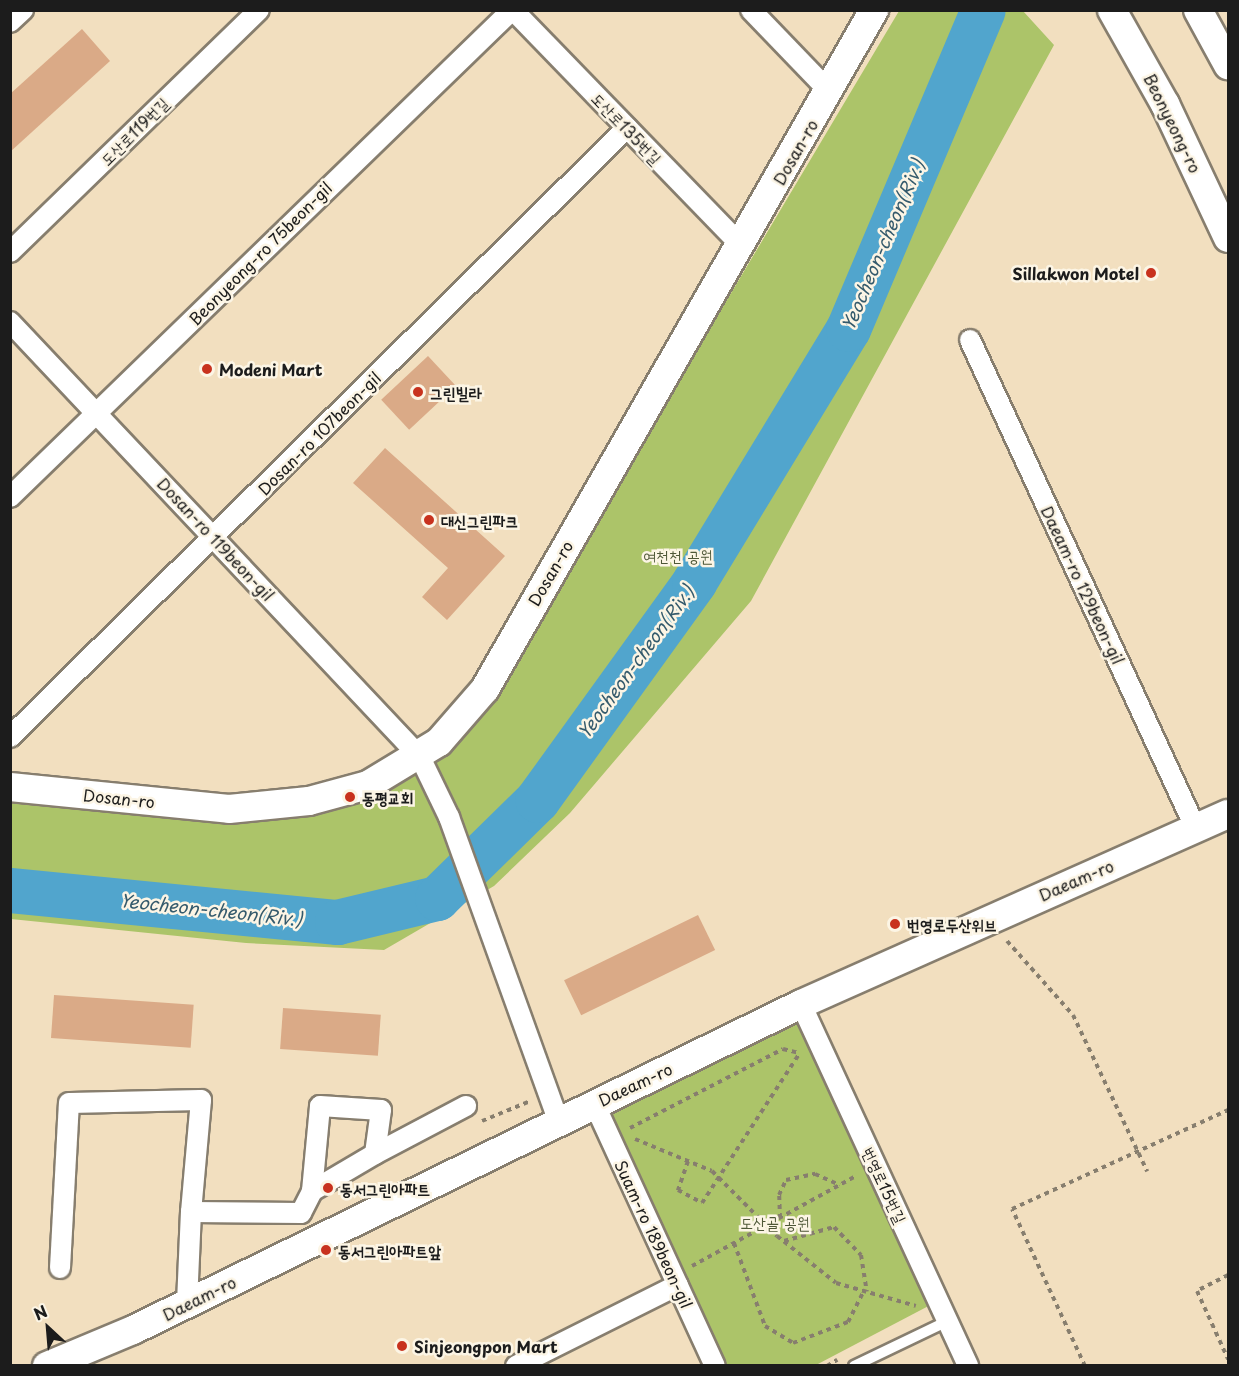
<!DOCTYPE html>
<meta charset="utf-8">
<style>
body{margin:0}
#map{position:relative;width:1239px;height:1376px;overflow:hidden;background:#f2dfbf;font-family:"Playpen Sans","Poor Story",sans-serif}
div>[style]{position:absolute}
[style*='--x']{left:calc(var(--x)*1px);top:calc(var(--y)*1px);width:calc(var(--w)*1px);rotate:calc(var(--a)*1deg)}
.green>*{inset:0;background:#acc469}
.river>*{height:45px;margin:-22.5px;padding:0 22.5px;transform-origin:22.5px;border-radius:22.5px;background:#51a5cd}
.building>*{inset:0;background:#daaa87;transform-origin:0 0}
.path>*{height:4px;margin-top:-2px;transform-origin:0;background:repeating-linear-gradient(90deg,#877e6e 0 4.5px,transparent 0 9px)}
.roads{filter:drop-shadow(2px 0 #877e6e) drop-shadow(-2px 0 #877e6e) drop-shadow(0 2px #877e6e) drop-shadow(0 -2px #877e6e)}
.lane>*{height:10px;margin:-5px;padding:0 5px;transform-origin:5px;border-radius:5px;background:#fff}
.street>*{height:20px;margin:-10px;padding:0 10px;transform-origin:10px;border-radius:10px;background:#fff}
.secondary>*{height:28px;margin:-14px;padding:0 14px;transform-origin:14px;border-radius:14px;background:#fff}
.dots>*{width:16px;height:16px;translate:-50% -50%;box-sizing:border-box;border:3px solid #fcf5e5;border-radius:50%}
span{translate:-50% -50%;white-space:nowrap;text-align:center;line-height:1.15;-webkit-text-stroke:5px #fcf5e5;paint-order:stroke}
.street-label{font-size:16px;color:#1c1c1c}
.poi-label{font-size:16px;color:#1c1c1c;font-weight:700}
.right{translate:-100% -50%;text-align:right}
.left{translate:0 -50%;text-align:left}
.park-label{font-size:16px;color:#4e5737}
.water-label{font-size:18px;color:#345a6c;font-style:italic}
.frame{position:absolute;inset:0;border:12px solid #1c1c1c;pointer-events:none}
.north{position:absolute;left:18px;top:1298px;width:60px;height:60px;-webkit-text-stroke:4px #fcf5e5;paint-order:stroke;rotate:334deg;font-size:16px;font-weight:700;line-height:24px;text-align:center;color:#1c1c1c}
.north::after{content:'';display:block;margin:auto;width:21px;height:27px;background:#1c1c1c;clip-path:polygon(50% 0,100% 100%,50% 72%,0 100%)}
</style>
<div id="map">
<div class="green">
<i style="clip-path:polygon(899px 11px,1023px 11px,1054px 45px,751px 601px,570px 813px,494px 886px,384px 950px,246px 943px,11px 919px,11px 801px,330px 809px,407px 779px,453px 741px,491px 696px)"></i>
<i style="clip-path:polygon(801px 1004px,938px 1301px,816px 1365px,715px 1365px,594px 1103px)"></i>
</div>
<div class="river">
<i style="--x:10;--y:890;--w:329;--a:5.6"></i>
<i style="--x:337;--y:922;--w:103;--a:-13.5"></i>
<i style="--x:437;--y:898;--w:140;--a:-44.4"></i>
<i style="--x:537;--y:800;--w:269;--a:-54.2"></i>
<i style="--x:694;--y:582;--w:296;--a:-58.7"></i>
<i style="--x:848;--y:329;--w:346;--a:-67.1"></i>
</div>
<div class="building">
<i style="clip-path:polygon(82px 29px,110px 61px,10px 152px,10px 94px)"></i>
<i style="left:428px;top:356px;width:41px;height:64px;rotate:47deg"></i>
<i style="clip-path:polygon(385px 448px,505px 556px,447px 620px,422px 597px,448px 568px,353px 483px)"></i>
<i style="left:698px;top:915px;width:39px;height:149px;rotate:64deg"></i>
<i style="left:54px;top:995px;width:140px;height:43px;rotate:4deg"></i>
<i style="left:283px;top:1008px;width:98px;height:41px;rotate:4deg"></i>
</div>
<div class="path">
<i style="--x:1007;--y:941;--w:99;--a:48.3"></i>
<i style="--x:1073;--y:1015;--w:173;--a:64.6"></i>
<i style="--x:482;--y:1121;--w:50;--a:-22.4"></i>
<i style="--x:630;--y:1128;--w:172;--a:-27.3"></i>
<i style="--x:783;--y:1049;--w:16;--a:14"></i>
<i style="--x:635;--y:1139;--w:83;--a:22.6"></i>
<i style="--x:712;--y:1171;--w:92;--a:45"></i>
<i style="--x:777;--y:1236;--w:75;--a:38.5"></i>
<i style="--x:836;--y:1283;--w:83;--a:16"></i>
<i style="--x:688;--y:1161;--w:31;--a:109"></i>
<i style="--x:678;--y:1190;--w:27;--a:28"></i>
<i style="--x:702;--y:1203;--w:178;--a:-56.9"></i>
<i style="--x:780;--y:1218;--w:23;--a:-92"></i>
<i style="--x:779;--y:1195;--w:17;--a:-65"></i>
<i style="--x:786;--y:1180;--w:30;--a:-12"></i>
<i style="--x:815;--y:1174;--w:27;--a:24"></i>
<i style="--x:784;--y:1241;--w:52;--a:-15.6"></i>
<i style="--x:834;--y:1227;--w:39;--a:46"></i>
<i style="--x:861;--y:1255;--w:37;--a:81"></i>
<i style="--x:734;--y:1243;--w:89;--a:69.5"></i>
<i style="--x:765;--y:1326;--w:33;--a:31"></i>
<i style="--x:793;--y:1343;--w:59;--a:-20.9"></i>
<i style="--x:848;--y:1322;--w:35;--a:-63"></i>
<i style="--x:692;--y:1266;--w:187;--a:-28.8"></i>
<i style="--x:1228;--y:1275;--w:35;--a:153"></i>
<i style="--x:1197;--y:1291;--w:75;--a:65.5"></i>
<i style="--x:827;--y:1366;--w:12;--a:-31"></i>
<i style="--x:1085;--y:1366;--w:173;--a:-114.9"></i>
<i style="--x:1012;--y:1209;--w:238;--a:-24.6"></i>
</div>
<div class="roads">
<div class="lane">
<i style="--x:854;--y:1366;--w:104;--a:-25.6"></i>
</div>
<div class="street">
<i style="--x:513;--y:10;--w:327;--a:45.9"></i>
<i style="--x:751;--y:10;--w:114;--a:46.1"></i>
<i style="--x:10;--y:22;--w:18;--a:-43"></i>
<i style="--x:10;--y:252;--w:347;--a:-44.2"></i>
<i style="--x:10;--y:322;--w:598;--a:46.69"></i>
<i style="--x:420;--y:757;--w:67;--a:64.2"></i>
<i style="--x:449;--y:817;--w:322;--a:70.2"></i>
<i style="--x:970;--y:340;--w:539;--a:65.2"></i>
<i style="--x:10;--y:497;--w:699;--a:-44.13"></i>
<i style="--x:10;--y:737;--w:867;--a:-44.63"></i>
<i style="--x:801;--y:1004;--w:399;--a:65.2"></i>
<i style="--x:594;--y:1103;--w:289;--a:65.3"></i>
<i style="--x:312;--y:1191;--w:73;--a:-30.4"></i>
<i style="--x:60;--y:1268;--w:165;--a:-86.9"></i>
<i style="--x:69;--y:1103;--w:132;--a:-1.3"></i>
<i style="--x:201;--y:1100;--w:112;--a:95.1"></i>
<i style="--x:187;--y:1303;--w:91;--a:-87.5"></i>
<i style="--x:191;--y:1212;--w:110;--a:0.5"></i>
<i style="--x:301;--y:1213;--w:25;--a:-63"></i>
<i style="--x:312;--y:1191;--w:85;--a:-84.6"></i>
<i style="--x:320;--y:1106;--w:61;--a:3.8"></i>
<i style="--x:381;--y:1110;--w:44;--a:97.8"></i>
<i style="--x:375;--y:1154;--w:103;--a:-27.8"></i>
<i style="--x:516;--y:1366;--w:181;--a:-26.6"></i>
</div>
<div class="secondary">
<i style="--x:1112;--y:10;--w:108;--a:60.6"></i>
<i style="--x:1165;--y:104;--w:148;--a:64.8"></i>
<i style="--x:1198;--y:10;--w:63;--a:61.4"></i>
<i style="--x:10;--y:787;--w:220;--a:5.7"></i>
<i style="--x:229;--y:809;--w:80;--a:-5.7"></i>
<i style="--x:309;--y:801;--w:61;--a:-15.2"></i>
<i style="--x:368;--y:785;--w:83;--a:-31.2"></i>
<i style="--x:439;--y:742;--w:70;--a:-49"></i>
<i style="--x:485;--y:689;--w:783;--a:-60.19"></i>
<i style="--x:47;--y:1366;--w:93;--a:-22.7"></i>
<i style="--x:133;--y:1330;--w:743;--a:-26.01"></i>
<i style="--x:801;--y:1004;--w:467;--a:-24"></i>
</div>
</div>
<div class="dots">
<i style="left:1151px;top:273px;background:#c8321e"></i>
<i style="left:207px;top:369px;background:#c8321e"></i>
<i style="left:418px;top:392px;background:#c8321e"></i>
<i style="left:429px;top:520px;background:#c8321e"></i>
<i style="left:350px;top:797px;background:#c8321e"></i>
<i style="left:895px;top:924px;background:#c8321e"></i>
<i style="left:328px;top:1188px;background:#c8321e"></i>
<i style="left:326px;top:1250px;background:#c8321e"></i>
<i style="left:402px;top:1346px;background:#c8321e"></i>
</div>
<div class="street-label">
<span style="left:1173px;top:123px;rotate:64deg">Beonyeong-ro</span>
<span style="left:627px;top:128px;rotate:46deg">도산로135번길</span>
<span style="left:134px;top:131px;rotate:-45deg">도산로119번길</span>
<span style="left:795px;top:152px;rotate:-60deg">Dosan-ro</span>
<span style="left:260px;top:253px;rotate:-45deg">Beonyeong-ro 75beon-gil</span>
<span style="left:319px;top:433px;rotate:-45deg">Dosan-ro 107beon-gil</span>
<span style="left:216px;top:539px;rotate:47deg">Dosan-ro 119beon-gil</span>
<span style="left:550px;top:573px;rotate:-60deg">Dosan-ro</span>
<span style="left:1083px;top:585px;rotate:65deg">Daeam-ro 129beon-gil</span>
<span style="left:119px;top:798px;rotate:6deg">Dosan-ro</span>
<span style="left:1076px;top:880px;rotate:-23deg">Daeam-ro</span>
<span style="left:635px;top:1084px;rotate:-25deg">Daeam-ro</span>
<span style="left:885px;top:1185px;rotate:65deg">번영로15번길</span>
<span style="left:654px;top:1234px;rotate:65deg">Suam-ro 189beon-gil</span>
<span style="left:199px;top:1298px;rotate:-26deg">Daeam-ro</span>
</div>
<div class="poi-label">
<span class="right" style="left:1139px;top:273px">Sillakwon Motel</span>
<span class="left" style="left:219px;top:369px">Modeni Mart</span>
<span class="left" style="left:430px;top:392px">그린빌라</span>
<span class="left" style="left:441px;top:520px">대신그린파크</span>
<span class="left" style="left:362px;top:797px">동평교회</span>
<span class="left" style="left:907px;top:924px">번영로두산위브</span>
<span class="left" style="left:340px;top:1188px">동서그린아파트</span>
<span class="left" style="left:338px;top:1250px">동서그린아파트앞</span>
<span class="left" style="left:414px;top:1346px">Sinjeongpon Mart</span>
</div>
<div class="park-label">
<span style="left:678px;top:555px">여천천 공원</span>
<span style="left:775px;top:1222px">도산골 공원</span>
</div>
<div class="water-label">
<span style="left:883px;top:245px;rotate:-67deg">Yeocheon-cheon(Riv.)</span>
<span style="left:636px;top:662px;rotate:-54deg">Yeocheon-cheon(Riv.)</span>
<span style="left:211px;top:910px;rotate:6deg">Yeocheon-cheon(Riv.)</span>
</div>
<div class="frame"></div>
<div class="north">N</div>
</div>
